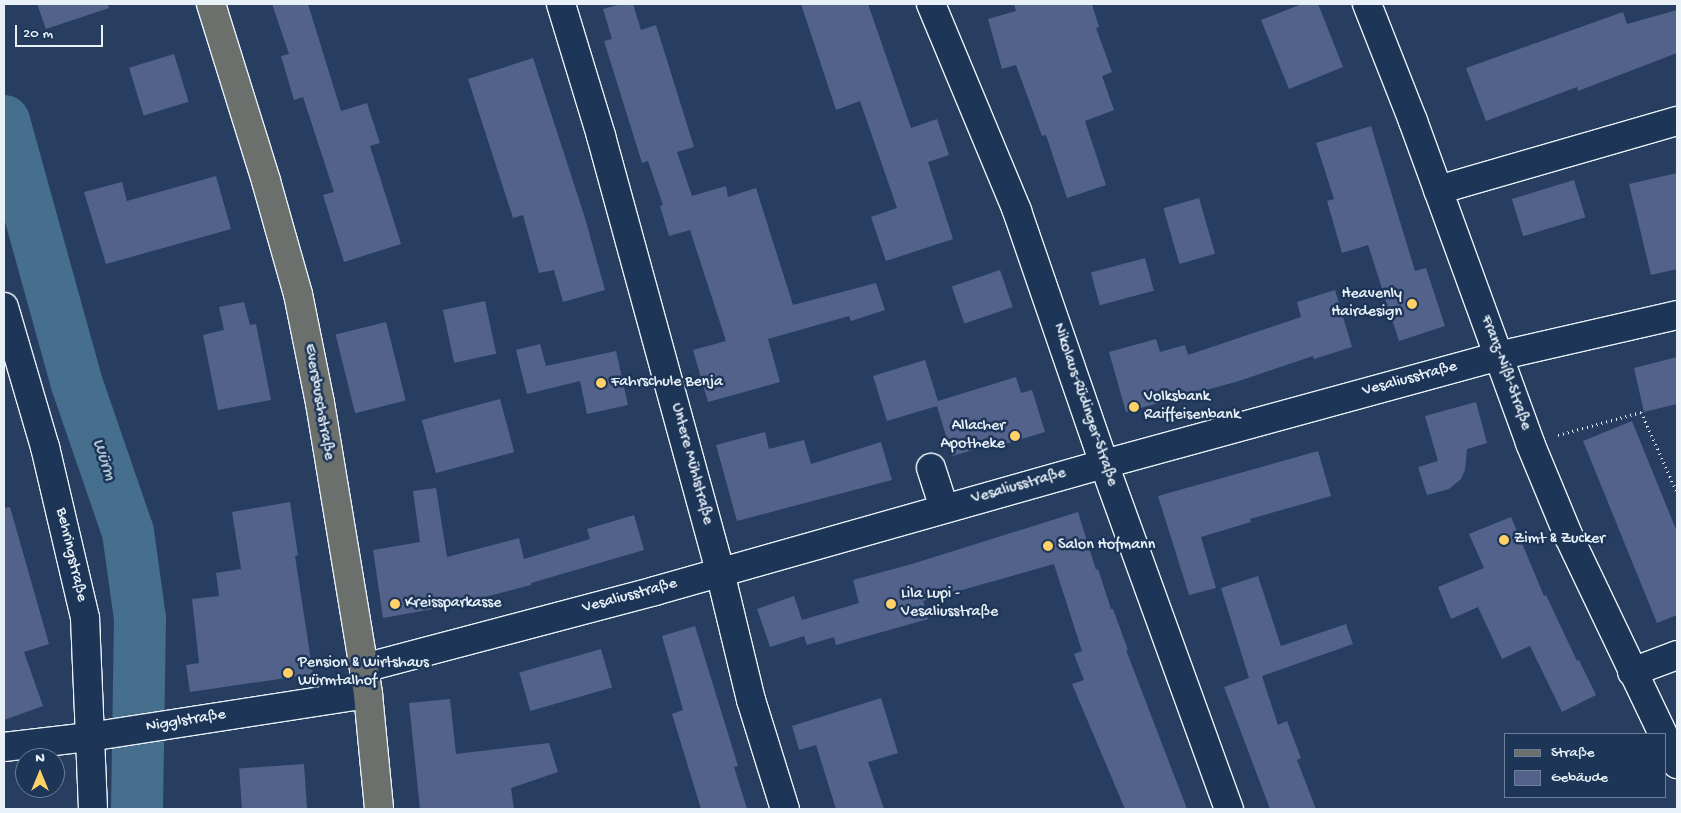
<!DOCTYPE html>
<meta charset="utf-8">
<style>
body{margin:0}
#map{position:relative;width:1681px;height:813px;overflow:hidden;background:#283e61;font-family:"Gochi Hand",sans-serif}
div>[style]{position:absolute}
[style*='--x']{left:calc(var(--x)*1px);top:calc(var(--y)*1px);width:calc(var(--w)*1px);rotate:calc(var(--a)*1deg)}
.river>*{height:52px;margin:-26px;padding:0 26px;transform-origin:26px;border-radius:26px;background:#456f8c}
.building>*{inset:0;background:#52628a;transform-origin:0 0}
.path>*{height:3px;margin-top:-1.5px;transform-origin:0;background:repeating-linear-gradient(90deg,#e8f1f8 0 1px,transparent 0 5px)}
.roads{filter:drop-shadow(1px 0 #e8f1f8) drop-shadow(-1px 0 #e8f1f8) drop-shadow(0 1px #e8f1f8) drop-shadow(0 -1px #e8f1f8)}
.minor>*{height:28px;margin:-14px;padding:0 14px;transform-origin:14px;border-radius:14px;background:#1d3557}
.major>*{height:28px;margin:-14px;padding:0 14px;transform-origin:14px;border-radius:14px;background:#6c706d}
.dots>*{width:14px;height:14px;translate:-50% -50%;box-sizing:border-box;border:2px solid #1d3557;border-radius:50%}
span{translate:-50% -50%;white-space:nowrap;text-align:center;line-height:1.15;-webkit-text-stroke:5px #1d3557;paint-order:stroke}
.poi-label{font-size:16px;color:#e8f1f8}
.right{translate:-100% -50%;text-align:right}
.left{translate:0 -50%;text-align:left}
.street-label{font-size:16px;color:#e8f1f8}
.water-label{font-size:18px;color:#afc4d2;font-style:italic}
.frame{position:absolute;inset:0;border:5px solid #e8f1f8;pointer-events:none}
.legend{position:absolute;left:1504px;top:733px;width:162px;height:65px;box-sizing:border-box;background:#1d3557;border:1px solid #6e8097;margin:0;padding:6px 9px;list-style:none;font-size:15px;color:#e8f1f8}
.legend li{display:flex;align-items:center;gap:10px;height:25px}
.legend b{width:25px;border:1px solid #6e8097}
.north{position:absolute;left:15px;top:748px;width:50px;height:50px;box-sizing:border-box;background:#1d3557;border:1px solid #6e8097;border-radius:50%;rotate:0deg;font-size:14px;font-weight:700;line-height:20px;text-align:center;color:#e8f1f8}
.north::after{content:'';display:block;margin:auto;width:18px;height:22px;background:#ffd166;clip-path:polygon(50% 0,100% 100%,50% 72%,0 100%)}
.scale{position:absolute;left:15px;top:25px;width:88px;height:22px;box-sizing:border-box;border:2px solid #e8f1f8;border-top:0;padding-left:6px;font-size:15px;line-height:18px;white-space:nowrap;color:#e8f1f8;-webkit-text-stroke:4px #1d3557;paint-order:stroke}
</style>
<div id="map">
<div class="river">
<i style="--x:4;--y:121;--w:273;--a:74.5"></i>
<i style="--x:77;--y:384;--w:157;--a:71"></i>
<i style="--x:128;--y:532;--w:87;--a:82.1"></i>
<i style="--x:140;--y:618;--w:191;--a:90.9"></i>
</div>
<div class="building">
<i style="clip-path:polygon(37px 4px,108px 4px,109px 8px,46px 29px)"></i>
<i style="clip-path:polygon(272px 4px,308px 4px,341px 111px,367px 103px,380px 143px,370px 146px,401px 244px,344px 262px,323px 195px,334px 192px,303px 97px,294px 100px,281px 56px,289px 54px)"></i>
<i style="clip-path:polygon(622px 4px,633px 4px,641px 30px,656px 25px,694px 147px,677px 152px,692px 196px,726px 186px,728px 197px,756px 188px,793px 305px,876px 283px,885px 310px,851px 321px,849px 316px,768px 339px,780px 382px,708px 402px,693px 350px,726px 341px,690px 230px,669px 236px,660px 206px,663px 205px,648px 161px,642px 163px,604px 41px,612px 39px,603px 9px)"></i>
<i style="clip-path:polygon(801px 4px,868px 4px,911px 128px,937px 119px,949px 155px,928px 162px,953px 239px,886px 261px,871px 217px,897px 208px,860px 101px,836px 110px)"></i>
<i style="clip-path:polygon(1014px 4px,1092px 4px,1099px 27px,1096px 28px,1112px 72px,1102px 76px,1114px 110px,1085px 121px,1106px 185px,1067px 198px,1046px 135px,1042px 136px,1016px 65px,1002px 69px,988px 19px,1016px 11px)"></i>
<i style="clip-path:polygon(1302px 4px,1318px 4px,1343px 67px,1289px 89px,1261px 20px)"></i>
<i style="clip-path:polygon(1677px 10px,1677px 53px,1578px 91px,1577px 87px,1486px 121px,1466px 68px,1623px 12px,1627px 24px)"></i>
<i style="left:174px;top:54px;width:50px;height:47px;rotate:73deg"></i>
<i style="clip-path:polygon(533px 58px,585px 218px,605px 290px,563px 302px,554px 270px,539px 273px,523px 215px,513px 218px,468px 79px)"></i>
<i style="clip-path:polygon(1371px 126px,1415px 271px,1426px 268px,1445px 326px,1399px 341px,1368px 245px,1342px 253px,1327px 201px,1334px 199px,1316px 143px)"></i>
<i style="clip-path:polygon(1677px 173px,1677px 269px,1651px 275px,1629px 184px)"></i>
<i style="clip-path:polygon(216px 176px,231px 229px,106px 264px,84px 192px,122px 182px,127px 201px)"></i>
<i style="left:1574px;top:180px;width:39px;height:65px;rotate:73deg"></i>
<i style="left:1199px;top:198px;width:58px;height:37px;rotate:74deg"></i>
<i style="left:1145px;top:258px;width:34px;height:56px;rotate:75deg"></i>
<i style="left:1000px;top:270px;width:39px;height:51px;rotate:71deg"></i>
<i style="clip-path:polygon(1335px 290px,1352px 347px,1314px 359px,1313px 356px,1239px 381px,1126px 412px,1109px 352px,1156px 339px,1160px 352px,1185px 345px,1188px 355px,1301px 317px,1297px 302px)"></i>
<i style="left:485px;top:301px;width:54px;height:43px;rotate:78deg"></i>
<i style="clip-path:polygon(244px 302px,250px 325px,256px 324px,271px 400px,218px 410px,203px 335px,224px 330px,219px 307px)"></i>
<i style="left:386px;top:322px;width:81px;height:52px;rotate:76deg"></i>
<i style="clip-path:polygon(540px 344px,546px 366px,616px 351px,628px 405px,587px 414px,580px 381px,527px 394px,516px 350px)"></i>
<i style="clip-path:polygon(1677px 357px,1677px 404px,1644px 412px,1634px 368px)"></i>
<i style="clip-path:polygon(925px 360px,938px 401px,1016px 377px,1021px 393px,1032px 390px,1045px 432px,989px 449px,988px 446px,952px 456px,937px 406px,887px 421px,873px 376px)"></i>
<i style="left:500px;top:399px;width:55px;height:81px;rotate:75deg"></i>
<i style="clip-path:polygon(1476px 402px,1487px 443px,1467px 449px,1465px 470px,1461px 479px,1449px 489px,1427px 495px,1418px 467px,1438px 461px,1425px 416px)"></i>
<i style="clip-path:polygon(1632px 421px,1677px 532px,1677px 615px,1657px 623px,1583px 441px)"></i>
<i style="clip-path:polygon(765px 432px,769px 449px,804px 440px,811px 464px,881px 442px,892px 480px,737px 521px,716px 445px)"></i>
<i style="clip-path:polygon(1318px 451px,1331px 496px,1250px 519px,1251px 522px,1201px 537px,1216px 588px,1189px 595px,1158px 496px)"></i>
<i style="clip-path:polygon(436px 488px,447px 557px,519px 538px,524px 559px,590px 539px,587px 529px,634px 515px,644px 550px,531px 583px,531px 585px,450px 606px,383px 618px,373px 550px,420px 542px,413px 491px)"></i>
<i style="clip-path:polygon(290px 502px,298px 555px,295px 556px,313px 674px,190px 692px,186px 665px,199px 663px,192px 599px,219px 596px,216px 573px,241px 569px,232px 512px)"></i>
<i style="clip-path:polygon(10px 507px,49px 644px,24px 652px,43px 706px,4px 720px,4px 508px)"></i>
<i style="clip-path:polygon(1078px 512px,1096px 570px,1098px 569px,1111px 609px,1113px 609px,1128px 650px,1126px 650px,1187px 809px,1125px 809px,1072px 684px,1084px 680px,1074px 654px,1082px 651px,1054px 564px,923px 601px,928px 619px,836px 645px,834px 637px,807px 645px,804px 636px,770px 647px,757px 609px,794px 596px,802px 620px,859px 603px,853px 580px,912px 564px)"></i>
<i style="clip-path:polygon(1511px 517px,1544px 596px,1546px 595px,1577px 661px,1579px 660px,1596px 695px,1562px 712px,1530px 646px,1502px 659px,1478px 607px,1451px 619px,1438px 587px,1484px 568px,1469px 534px)"></i>
<i style="clip-path:polygon(1258px 576px,1281px 646px,1346px 624px,1353px 644px,1262px 676px,1278px 725px,1287px 721px,1301px 758px,1297px 760px,1316px 809px,1270px 809px,1224px 687px,1249px 678px,1221px 588px)"></i>
<i style="clip-path:polygon(695px 626px,738px 766px,734px 767px,747px 809px,701px 809px,672px 714px,683px 710px,662px 636px)"></i>
<i style="left:601px;top:649px;width:40px;height:85px;rotate:74deg"></i>
<i style="clip-path:polygon(881px 698px,898px 753px,868px 762px,884px 809px,836px 809px,816px 745px,799px 750px,792px 726px)"></i>
<i style="clip-path:polygon(450px 699px,456px 754px,549px 743px,558px 772px,511px 788px,514px 809px,420px 809px,409px 703px)"></i>
<i style="left:304px;top:764px;width:45px;height:65px;rotate:86deg"></i>
</div>
<div class="path">
<i style="--x:1558;--y:435;--w:86;--a:-15.5"></i>
<i style="--x:1641;--y:412;--w:88;--a:65.8"></i>
</div>
<div class="roads">
<div class="minor">
<i style="--x:561;--y:4;--w:138;--a:73.1"></i>
<i style="--x:601;--y:136;--w:452;--a:74.7"></i>
<i style="--x:720;--y:572;--w:132;--a:76.4"></i>
<i style="--x:751;--y:700;--w:114;--a:72.7"></i>
<i style="--x:931;--y:4;--w:224;--a:67.4"></i>
<i style="--x:1017;--y:211;--w:268;--a:71"></i>
<i style="--x:1104;--y:464;--w:367;--a:70.1"></i>
<i style="--x:1367;--y:4;--w:126;--a:68.5"></i>
<i style="--x:1413;--y:121;--w:343;--a:70"></i>
<i style="--x:1530;--y:443;--w:102;--a:67.5"></i>
<i style="--x:1569;--y:537;--w:218;--a:64.5"></i>
<i style="--x:1438;--y:190;--w:249;--a:-16.1"></i>
<i style="--x:4;--y:307;--w:146;--a:73.7"></i>
<i style="--x:45;--y:447;--w:176;--a:76.8"></i>
<i style="--x:85;--y:618;--w:191;--a:87.6"></i>
<i style="--x:931;--y:468;--w:42;--a:72"></i>
<i style="--x:364;--y:668;--w:301;--a:-14.8"></i>
<i style="--x:655;--y:591;--w:467;--a:-15.8"></i>
<i style="--x:1104;--y:464;--w:409;--a:-15.3"></i>
<i style="--x:1498;--y:356;--w:184;--a:-12.9"></i>
<i style="--x:1632;--y:672;--w:48;--a:-20.7"></i>
<i style="--x:1665;--y:739;--w:28;--a:64"></i>
<i style="--x:4;--y:747;--w:86;--a:-6.7"></i>
<i style="--x:89;--y:737;--w:282;--a:-8.8"></i>
</div>
<div class="major">
<i style="--x:211;--y:4;--w:185;--a:72.7"></i>
<i style="--x:266;--y:181;--w:117;--a:74.2"></i>
<i style="--x:298;--y:294;--w:111;--a:78.6"></i>
<i style="--x:320;--y:403;--w:295;--a:80.6"></i>
<i style="--x:368;--y:694;--w:116;--a:84.5"></i>
</div>
</div>
<div class="dots">
<i style="left:1412px;top:304px;background:#ffd166"></i>
<i style="left:601px;top:383px;background:#ffd166"></i>
<i style="left:1134px;top:407px;background:#ffd166"></i>
<i style="left:1015px;top:436px;background:#ffd166"></i>
<i style="left:1504px;top:540px;background:#ffd166"></i>
<i style="left:1048px;top:546px;background:#ffd166"></i>
<i style="left:395px;top:604px;background:#ffd166"></i>
<i style="left:891px;top:604px;background:#ffd166"></i>
<i style="left:288px;top:673px;background:#ffd166"></i>
</div>
<div class="poi-label">
<span class="right" style="left:1402px;top:304px">Heavenly<br>Hairdesign</span>
<span class="left" style="left:611px;top:383px">Fahrschule Benja</span>
<span class="left" style="left:1144px;top:407px">Volksbank<br>Raiffeisenbank</span>
<span class="right" style="left:1005px;top:436px">Allacher<br>Apotheke</span>
<span class="left" style="left:1514px;top:540px">Zimt &amp; Zucker</span>
<span class="left" style="left:1058px;top:546px">Salon Hofmann</span>
<span class="left" style="left:901px;top:604px">Lila Lupi -<br>Vesaliusstraße</span>
<span class="left" style="left:405px;top:604px">Kreissparkasse</span>
<span class="left" style="left:298px;top:673px">Pension &amp; Wirtshaus<br>Würmtalhof</span>
</div>
<div class="street-label">
<span style="left:1505px;top:373px;rotate:70deg">Franz-Nißl-Straße</span>
<span style="left:1410px;top:380px;rotate:-15deg">Vesaliusstraße</span>
<span style="left:318px;top:402px;rotate:80deg">Eversbuschstraße</span>
<span style="left:1084px;top:405px;rotate:71deg">Nikolaus-Rüdinger-Straße</span>
<span style="left:691px;top:464px;rotate:75deg">Untere Mühlstraße</span>
<span style="left:1019px;top:487px;rotate:-16deg">Vesaliusstraße</span>
<span style="left:70px;top:555px;rotate:77deg">Behringstraße</span>
<span style="left:630px;top:597px;rotate:-15deg">Vesaliusstraße</span>
<span style="left:186px;top:722px;rotate:-9deg">Nigglstraße</span>
</div>
<div class="water-label">
<span style="left:103px;top:460px;rotate:71deg">Würm</span>
</div>
<div class="frame"></div>
<ul class="legend">
<li><b style="height:6px;background:#6c706d"></b>Straße</li>
<li><b style="height:14px;background:#52628a"></b>Gebäude</li>
</ul>
<div class="north">N</div>
<div class="scale">20 m</div>
</div>
